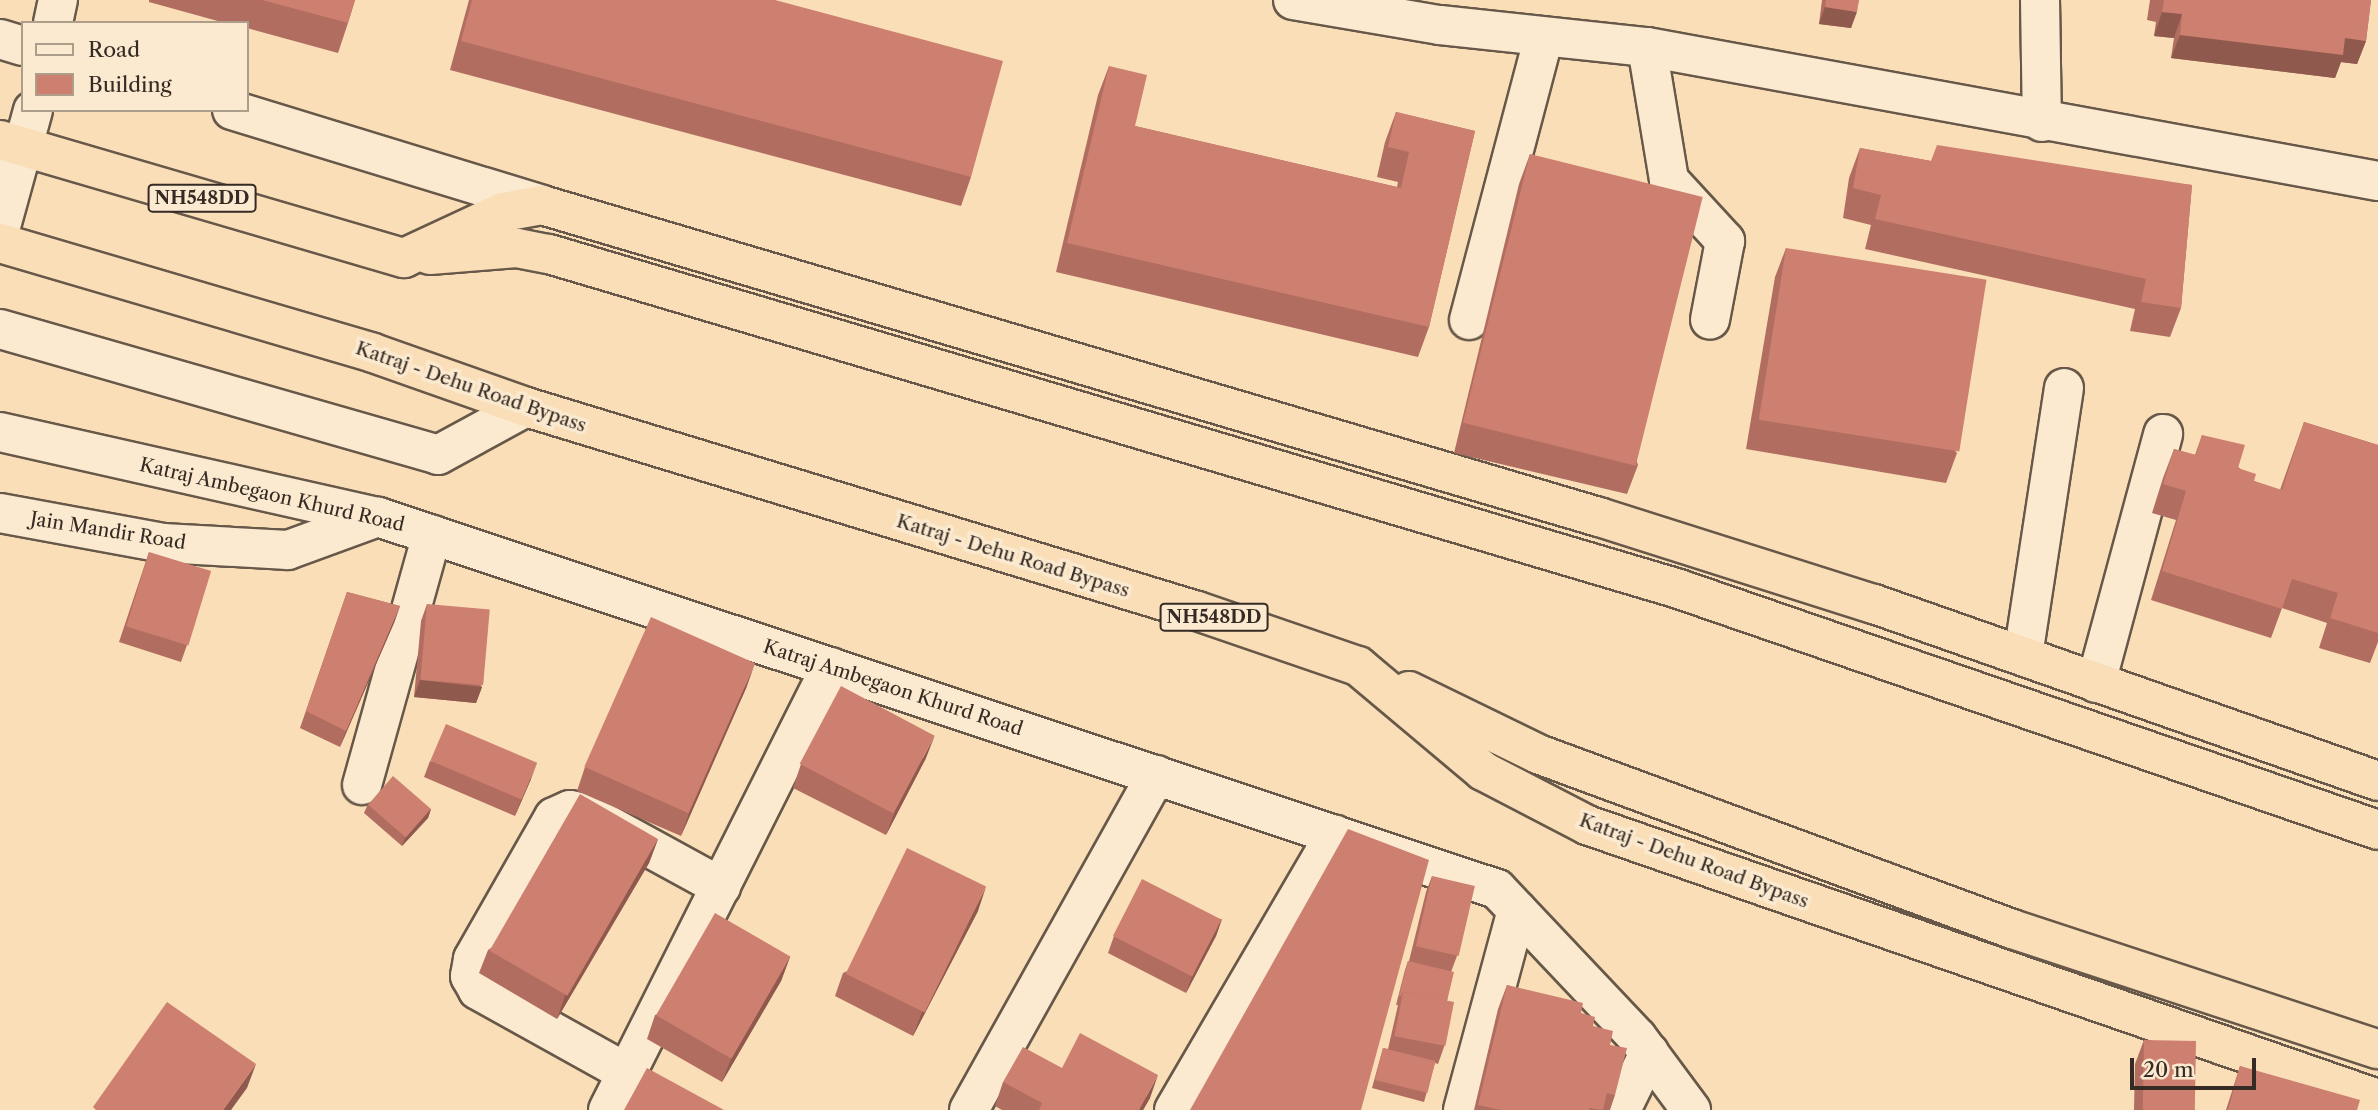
<!DOCTYPE html>
<style>
body{margin:0}
#map{position:relative;width:2378px;height:1110px;overflow:hidden;background:#f9deb7;font-family:"Libre Caslon Text",serif}
div>[style]{position:absolute}
[style*='--x']{left:calc(var(--x)*1px);top:calc(var(--y)*1px);width:calc(var(--w)*1px);rotate:calc(var(--a)*1deg)}
.roads{filter:drop-shadow(2px 0 #675849) drop-shadow(-2px 0 #675849) drop-shadow(0 2px #675849) drop-shadow(0 -2px #675849)}
.minor>*{height:38px;margin:-19px;padding:0 19px;transform-origin:19px;border-radius:19px;background:#fbead0}
.highway>*{height:38px;margin:-19px;padding:0 19px;transform-origin:19px;border-radius:19px;background:#f9deb7}
.wall>*{inset:0;background:#b06d60}
.shaded-wall>*{inset:0;background:#90594e}
.building>*{inset:0;background:#cd7f70;transform-origin:0 0}
span{translate:-50% -50%;white-space:nowrap;text-align:center;line-height:1.15;-webkit-text-stroke:7px #fbead0;paint-order:stroke}
.shield-label span{padding:2px 5px;background:#fbead0;border:2px solid;border-radius:5px;-webkit-text-stroke-width:0}
.shield-label{font-size:18px;color:#362b24;font-weight:700}
.street-label{font-size:19px;color:#362b24}
.legend{position:absolute;left:21px;top:21px;width:228px;height:91px;box-sizing:border-box;background:#fbead0;border:2px solid #ac9e8b;margin:0;padding:9px 12px;list-style:none;font-size:21px;color:#362b24}
.legend li{display:flex;align-items:center;gap:14px;height:35px}
.legend b{width:35px;border:2px solid #ac9e8b}
.scale{position:absolute;left:2130px;top:1058px;width:126px;height:32px;box-sizing:border-box;border:4px solid #362b24;border-top:0;padding-left:9px;font-size:21px;line-height:24px;white-space:nowrap;color:#362b24;-webkit-text-stroke:5px #fbead0;paint-order:stroke}
</style>
<div id="map">
<div class="roads">
<div class="minor">
<i style="--x:1293;--y:0;--w:149;--a:9.7"></i>
<i style="--x:1440;--y:25;--w:208;--a:6.1"></i>
<i style="--x:1647;--y:47;--w:743;--a:10.39"></i>
<i style="--x:2040;--y:0;--w:122;--a:89.1"></i>
<i style="--x:53;--y:23;--w:24;--a:-78"></i>
<i style="--x:0;--y:39;--w:24;--a:17"></i>
<i style="--x:1647;--y:47;--w:135;--a:80.6"></i>
<i style="--x:1669;--y:180;--w:83;--a:47.4"></i>
<i style="--x:1725;--y:241;--w:80;--a:100.8"></i>
<i style="--x:232;--y:110;--w:324;--a:17"></i>
<i style="--x:0;--y:230;--w:124;--a:-74.6"></i>
<i style="--x:1469;--y:320;--w:293;--a:-75.2"></i>
<i style="--x:0;--y:329;--w:456;--a:16"></i>
<i style="--x:438;--y:455;--w:100;--a:-28.6"></i>
<i style="--x:0;--y:432;--w:387;--a:12.7"></i>
<i style="--x:378;--y:517;--w:1179;--a:18.39"></i>
<i style="--x:1497;--y:889;--w:204;--a:46.6"></i>
<i style="--x:1637;--y:1037;--w:91;--a:53.5"></i>
<i style="--x:0;--y:513;--w:166;--a:10.4"></i>
<i style="--x:163;--y:543;--w:125;--a:3.2"></i>
<i style="--x:288;--y:550;--w:96;--a:-20.1"></i>
<i style="--x:2023;--y:656;--w:271;--a:-81.3"></i>
<i style="--x:2096;--y:683;--w:258;--a:-74.9"></i>
<i style="--x:362;--y:785;--w:260;--a:-74.4"></i>
<i style="--x:627;--y:1073;--w:171;--a:-150.9"></i>
<i style="--x:478;--y:990;--w:16;--a:-120"></i>
<i style="--x:470;--y:976;--w:17;--a:-80"></i>
<i style="--x:473;--y:959;--w:163;--a:-60.3"></i>
<i style="--x:554;--y:817;--w:17;--a:-24"></i>
<i style="--x:570;--y:810;--w:16;--a:11"></i>
<i style="--x:586;--y:813;--w:154;--a:28.7"></i>
<i style="--x:608;--y:1110;--w:496;--a:-63.3"></i>
<i style="--x:969;--y:1110;--w:384;--a:-60.8"></i>
<i style="--x:1174;--y:1110;--w:319;--a:-59.7"></i>
<i style="--x:1463;--y:1110;--w:207;--a:-74.9"></i>
<i style="--x:1621;--y:1110;--w:64;--a:-63.8"></i>
</div>
<div class="highway">
<i style="--x:0;--y:140;--w:421;--a:16.3"></i>
<i style="--x:404;--y:258;--w:109;--a:-24.9"></i>
<i style="--x:503;--y:212;--w:40;--a:-10"></i>
<i style="--x:542;--y:205;--w:1102;--a:16.45"></i>
<i style="--x:1599;--y:517;--w:288;--a:17.6"></i>
<i style="--x:1874;--y:604;--w:534;--a:19.35"></i>
<i style="--x:0;--y:243;--w:389;--a:16.4"></i>
<i style="--x:373;--y:353;--w:162;--a:19.4"></i>
<i style="--x:526;--y:407;--w:701;--a:16.91"></i>
<i style="--x:1197;--y:611;--w:170;--a:18.9"></i>
<i style="--x:1358;--y:666;--w:163;--a:40"></i>
<i style="--x:1483;--y:771;--w:117;--a:27.4"></i>
<i style="--x:1587;--y:825;--w:837;--a:19.11"></i>
<i style="--x:430;--y:255;--w:87;--a:-4.6"></i>
<i style="--x:517;--y:248;--w:33;--a:11"></i>
<i style="--x:549;--y:254;--w:1179;--a:16.51"></i>
<i style="--x:1679;--y:589;--w:739;--a:19.02"></i>
<i style="--x:1409;--y:691;--w:144;--a:26"></i>
<i style="--x:1538;--y:754;--w:505;--a:20.26"></i>
<i style="--x:2012;--y:929;--w:385;--a:18.2"></i>
</div>
</div>
<div class="wall">
<i style="clip-path:polygon(149px 0,355px 0,348px 23px,338px 53px,247px 28px,247px 23px,225px 23px,149px 2px)"></i>
<i style="clip-path:polygon(469px 0,775px 0,971px 177px,961px 206px,450px 70px)"></i>
<i style="clip-path:polygon(1822px 0,1859px 0,1851px 28px,1819px 24px)"></i>
<i style="clip-path:polygon(2150px 0,2371px 0,2366px 41px,2357px 64px,2341px 62px,2335px 78px,2171px 58px,2174px 38px,2154px 36px,2156px 22px,2147px 20px)"></i>
<i style="clip-path:polygon(1109px 66px,1135px 126px,1397px 187px,1398px 182px,1377px 177px,1385px 142px,1396px 112px,1475px 131px,1429px 327px,1418px 357px,1056px 272px,1098px 95px)"></i>
<i style="clip-path:polygon(1860px 148px,1931px 161px,2192px 185px,2181px 308px,2170px 337px,2130px 331px,2135px 309px,1865px 249px,1871px 225px,1843px 218px,1849px 178px)"></i>
<i style="clip-path:polygon(1530px 154px,1638px 465px,1627px 494px,1454px 453px,1519px 184px)"></i>
<i style="clip-path:polygon(1786px 248px,1957px 453px,1946px 483px,1746px 449px,1775px 277px)"></i>
<i style="clip-path:polygon(2304px 422px,2378px 445px,2378px 642px,2370px 663px,2319px 648px,2327px 623px,2282px 608px,2271px 638px,2151px 600px,2176px 520px,2152px 513px,2163px 478px,2174px 449px,2195px 455px,2202px 435px,2254px 481px,2280px 490px)"></i>
<i style="clip-path:polygon(149px 552px,187px 645px,181px 662px,119px 642px)"></i>
<i style="clip-path:polygon(347px 592px,400px 606px,394px 623px,340px 747px,300px 728px)"></i>
<i style="clip-path:polygon(427px 604px,482px 687px,476px 703px,414px 697px,421px 621px)"></i>
<i style="clip-path:polygon(747px 686px,681px 836px,577px 791px,585px 767px)"></i>
<i style="clip-path:polygon(926px 758px,886px 835px,793px 788px,801px 764px)"></i>
<i style="clip-path:polygon(430px 761px,531px 779px,515px 816px,424px 777px)"></i>
<i style="clip-path:polygon(368px 804px,431px 809px,428px 818px,402px 846px,364px 813px)"></i>
<i style="clip-path:polygon(658px 839px,649px 863px,557px 1019px,479px 973px,488px 950px)"></i>
<i style="clip-path:polygon(1432px 876px,1457px 956px,1451px 972px,1447px 1001px,1444px 1047px,1438px 1064px,1435px 1063px,1424px 1102px,1372px 1088px,1383px 1048px,1388px 1049px,1398px 1005px,1396px 1005px,1405px 970px,1408px 961px,1409px 961px,1426px 892px)"></i>
<i style="clip-path:polygon(978px 911px,913px 1036px,835px 996px,843px 973px)"></i>
<i style="clip-path:polygon(1222px 919px,1216px 936px,1186px 993px,1108px 953px,1114px 936px)"></i>
<i style="clip-path:polygon(790px 957px,781px 981px,722px 1082px,647px 1039px,655px 1015px)"></i>
<i style="clip-path:polygon(1507px 985px,1581px 1013px,1610px 1045px,1615px 1095px,1610px 1110px,1474px 1110px,1498px 1009px)"></i>
<i style="clip-path:polygon(2144px 1040px,2195px 1110px,2134px 1110px,2135px 1064px)"></i>
<i style="clip-path:polygon(2240px 1066px,2357px 1110px,2226px 1110px)"></i>
<i style="clip-path:polygon(1062px 1068px,1150px 1098px,1143px 1110px,1002px 1110px,995px 1106px,1003px 1082px)"></i>
</div>
<div class="shaded-wall">
<i style="clip-path:polygon(1825px 7px,1857px 12px,1851px 28px,1819px 24px)"></i>
<i style="clip-path:polygon(2162px 12px,2182px 14px,2174px 38px,2154px 36px)"></i>
<i style="clip-path:polygon(2180px 35px,2345px 38px,2366px 41px,2357px 64px,2341px 62px,2335px 78px,2171px 58px)"></i>
<i style="clip-path:polygon(400px 606px,394px 623px,340px 747px,346px 731px)"></i>
<i style="clip-path:polygon(755px 663px,747px 686px,681px 836px,689px 813px)"></i>
<i style="clip-path:polygon(420px 680px,482px 687px,476px 703px,414px 697px)"></i>
<i style="clip-path:polygon(935px 735px,926px 758px,886px 835px,895px 811px)"></i>
<i style="clip-path:polygon(537px 763px,531px 779px,515px 816px,521px 800px)"></i>
<i style="clip-path:polygon(431px 809px,428px 818px,402px 846px,405px 838px)"></i>
<i style="clip-path:polygon(658px 839px,649px 863px,557px 1019px,565px 996px)"></i>
<i style="clip-path:polygon(986px 887px,978px 911px,913px 1036px,922px 1012px)"></i>
<i style="clip-path:polygon(1222px 919px,1216px 936px,1186px 993px,1192px 976px)"></i>
<i style="clip-path:polygon(790px 957px,781px 981px,722px 1082px,731px 1059px)"></i>
<i style="clip-path:polygon(256px 1064px,247px 1088px,231px 1110px,223px 1110px)"></i>
<i style="clip-path:polygon(1158px 1075px,1150px 1098px,1143px 1110px,1139px 1110px)"></i>
</div>
<div class="building">
<i style="clip-path:polygon(262px 0,355px 0,348px 23px)"></i>
<i style="clip-path:polygon(472px 0,775px 0,1003px 61px,971px 177px,461px 41px)"></i>
<i style="clip-path:polygon(1826px 0,1859px 0,1857px 12px,1825px 7px)"></i>
<i style="clip-path:polygon(2164px 0,2371px 0,2366px 41px,2345px 38px,2343px 55px,2180px 35px,2182px 14px,2162px 12px)"></i>
<i style="clip-path:polygon(1109px 66px,1147px 75px,1135px 126px,1401px 188px,1409px 152px,1388px 147px,1396px 112px,1475px 131px,1429px 327px,1067px 243px)"></i>
<i style="clip-path:polygon(1937px 145px,2192px 185px,2181px 308px,2141px 302px,2146px 279px,1875px 219px,1881px 195px,1853px 188px,1860px 148px,1931px 161px)"></i>
<i style="left:1530px;top:154px;width:178px;height:277px;rotate:14deg"></i>
<i style="left:1786px;top:248px;width:203px;height:174px;rotate:9deg"></i>
<i style="clip-path:polygon(2304px 422px,2378px 445px,2378px 633px,2330px 618px,2338px 593px,2292px 579px,2282px 609px,2162px 571px,2186px 491px,2163px 484px,2174px 449px,2196px 455px,2202px 435px,2245px 445px,2238px 468px,2256px 474px,2254px 481px,2282px 490px)"></i>
<i style="left:149px;top:552px;width:65px;height:78px;rotate:17deg"></i>
<i style="clip-path:polygon(347px 592px,400px 606px,346px 731px,306px 711px)"></i>
<i style="left:427px;top:604px;width:63px;height:76px;rotate:5deg"></i>
<i style="left:651px;top:617px;width:114px;height:164px;rotate:24deg"></i>
<i style="left:841px;top:686px;width:106px;height:88px;rotate:28deg"></i>
<i style="left:446px;top:724px;width:99px;height:40px;rotate:23deg"></i>
<i style="left:393px;top:776px;width:50px;height:38px;rotate:41deg"></i>
<i style="left:580px;top:794px;width:90px;height:181px;rotate:30deg"></i>
<i style="clip-path:polygon(1348px 829px,1429px 860px,1361px 1110px,1190px 1110px)"></i>
<i style="left:907px;top:848px;width:88px;height:140px;rotate:26deg"></i>
<i style="left:1432px;top:876px;width:44px;height:72px;rotate:13deg"></i>
<i style="left:1142px;top:879px;width:89px;height:64px;rotate:27deg"></i>
<i style="left:715px;top:913px;width:87px;height:118px;rotate:30deg"></i>
<i style="clip-path:polygon(1408px 961px,1454px 972px,1447px 1001px,1403px 992px,1401px 996px,1399px 996px)"></i>
<i style="clip-path:polygon(1507px 985px,1583px 1003px,1581px 1013px,1595px 1017px,1593px 1026px,1613px 1031px,1610px 1045px,1627px 1048px,1615px 1095px,1607px 1093px,1603px 1110px,1589px 1108px,1589px 1110px,1501px 1110px,1478px 1105px)"></i>
<i style="left:1403px;top:992px;width:52px;height:45px;rotate:11deg"></i>
<i style="clip-path:polygon(167px 1002px,256px 1064px,223px 1110px,96px 1110px,93px 1107px)"></i>
<i style="clip-path:polygon(1080px 1033px,1158px 1075px,1139px 1110px,1039px 1110px,1042px 1103px,1003px 1082px,1023px 1047px,1062px 1068px)"></i>
<i style="left:2144px;top:1040px;width:52px;height:70px;rotate:1deg"></i>
<i style="left:1383px;top:1048px;width:54px;height:33px;rotate:14deg"></i>
<i style="clip-path:polygon(2240px 1066px,2360px 1100px,2357px 1110px,2228px 1110px)"></i>
<i style="clip-path:polygon(647px 1068px,724px 1110px,624px 1110px)"></i>
</div>
<div class="shield-label">
<span style="left:202px;top:198px">NH548DD</span>
<span style="left:1214px;top:617px">NH548DD</span>
</div>
<div class="street-label">
<span style="left:471px;top:387px;rotate:19deg">Katraj - Dehu Road Bypass</span>
<span style="left:272px;top:495px;rotate:13deg">Katraj Ambegaon Khurd Road</span>
<span style="left:108px;top:531px;rotate:9deg">Jain Mandir Road</span>
<span style="left:1013px;top:556px;rotate:17deg">Katraj - Dehu Road Bypass</span>
<span style="left:893px;top:688px;rotate:18deg">Katraj Ambegaon Khurd Road</span>
<span style="left:1694px;top:861px;rotate:20deg">Katraj - Dehu Road Bypass</span>
</div>
<ul class="legend">
<li><b style="height:9px;background:#fbead0"></b>Road</li>
<li><b style="height:19px;background:#cd7f70"></b>Building</li>
</ul>
<div class="scale">20 m</div>
</div>
